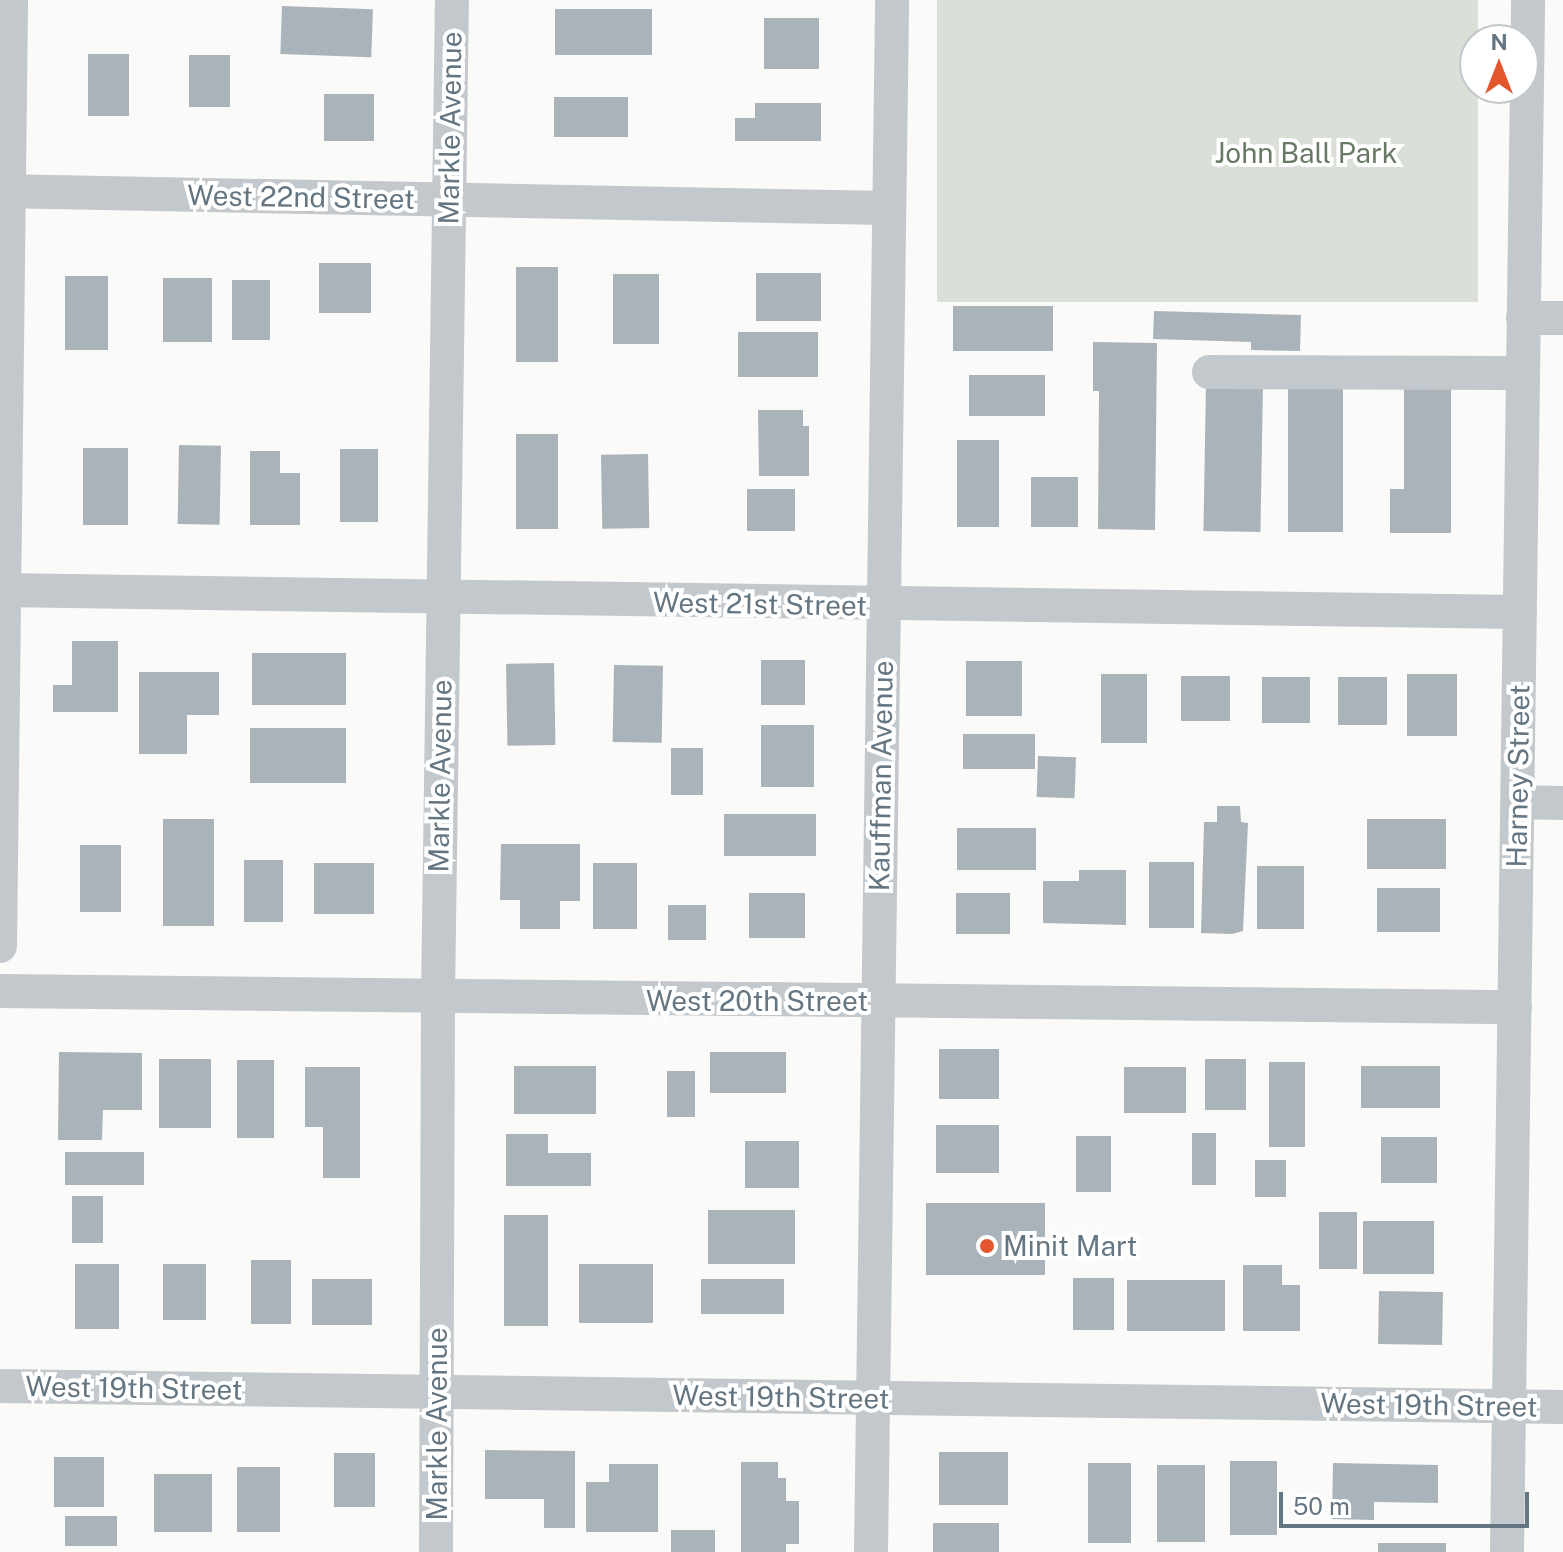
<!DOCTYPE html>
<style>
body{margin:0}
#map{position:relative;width:1563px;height:1552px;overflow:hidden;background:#fafaf8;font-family:"Public Sans",sans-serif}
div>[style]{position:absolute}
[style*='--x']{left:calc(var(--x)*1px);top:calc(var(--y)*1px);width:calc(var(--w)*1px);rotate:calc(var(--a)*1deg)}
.green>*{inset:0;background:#dadfd7;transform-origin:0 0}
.building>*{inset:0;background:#aab3b9;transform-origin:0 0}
.minor>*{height:34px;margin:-17px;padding:0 17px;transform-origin:17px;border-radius:17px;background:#c3c8cc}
.dots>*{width:22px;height:22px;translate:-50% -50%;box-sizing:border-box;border:4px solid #fff;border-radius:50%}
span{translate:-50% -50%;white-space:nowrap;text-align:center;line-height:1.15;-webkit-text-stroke:8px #fff;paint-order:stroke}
.street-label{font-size:28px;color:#657683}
.park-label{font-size:28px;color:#687a64}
.poi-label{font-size:28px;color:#657683}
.left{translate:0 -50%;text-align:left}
.north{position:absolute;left:1459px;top:24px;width:80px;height:80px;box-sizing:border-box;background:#fff;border:2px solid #c1c8cd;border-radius:50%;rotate:0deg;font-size:22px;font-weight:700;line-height:32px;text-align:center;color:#657683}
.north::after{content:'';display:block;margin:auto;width:28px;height:36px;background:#e4572e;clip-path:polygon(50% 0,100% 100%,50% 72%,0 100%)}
.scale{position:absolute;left:1279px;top:1492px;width:250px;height:36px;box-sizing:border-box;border:4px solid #657683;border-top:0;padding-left:10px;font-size:24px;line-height:28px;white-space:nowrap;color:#657683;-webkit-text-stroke:6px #fff;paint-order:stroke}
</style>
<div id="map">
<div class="green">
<i style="left:937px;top:0;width:541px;height:302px"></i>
</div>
<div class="building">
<i style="left:282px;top:6px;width:91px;height:48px;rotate:2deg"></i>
<i style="left:555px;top:9px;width:97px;height:46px"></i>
<i style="left:764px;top:18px;width:55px;height:51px"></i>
<i style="left:88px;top:54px;width:41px;height:62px"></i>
<i style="left:189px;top:55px;width:41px;height:52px"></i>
<i style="left:324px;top:94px;width:50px;height:47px"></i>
<i style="left:554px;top:97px;width:74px;height:40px"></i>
<i style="clip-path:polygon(755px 103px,821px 103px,821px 141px,735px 141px,735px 118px,755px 118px)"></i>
<i style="left:319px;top:263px;width:52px;height:50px"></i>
<i style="left:516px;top:267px;width:42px;height:95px"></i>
<i style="left:756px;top:273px;width:65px;height:48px"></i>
<i style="left:613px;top:274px;width:46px;height:70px"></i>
<i style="left:65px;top:276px;width:43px;height:74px"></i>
<i style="left:163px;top:278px;width:49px;height:64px"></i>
<i style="left:232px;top:280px;width:38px;height:60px"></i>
<i style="left:953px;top:306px;width:100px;height:45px"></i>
<i style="clip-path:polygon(1154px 311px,1301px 315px,1300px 351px,1251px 350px,1251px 342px,1153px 339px)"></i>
<i style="left:738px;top:332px;width:80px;height:45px"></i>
<i style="clip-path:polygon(1093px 342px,1157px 343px,1155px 530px,1098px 529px,1099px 391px,1093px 391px)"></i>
<i style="left:969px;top:375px;width:76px;height:41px"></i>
<i style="left:1206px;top:384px;width:57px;height:147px;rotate:1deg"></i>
<i style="left:1288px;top:388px;width:55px;height:144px"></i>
<i style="clip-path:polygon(1404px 388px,1451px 388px,1451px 533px,1390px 533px,1390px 489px,1404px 489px)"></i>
<i style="clip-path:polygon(758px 410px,803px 410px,803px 426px,809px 426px,809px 476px,759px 476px)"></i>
<i style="left:516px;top:434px;width:42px;height:95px"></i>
<i style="left:957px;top:440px;width:42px;height:87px"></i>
<i style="left:179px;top:445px;width:42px;height:79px;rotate:1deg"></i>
<i style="left:83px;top:448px;width:45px;height:77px"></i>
<i style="left:340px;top:449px;width:38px;height:73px"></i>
<i style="clip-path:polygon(250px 451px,280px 451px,280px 473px,300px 473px,300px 525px,250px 525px)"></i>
<i style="left:648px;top:454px;width:74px;height:47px;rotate:89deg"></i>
<i style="left:1031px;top:477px;width:47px;height:50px"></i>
<i style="left:747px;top:489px;width:48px;height:42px"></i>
<i style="clip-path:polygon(72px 641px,118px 641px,118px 712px,53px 712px,53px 685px,72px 685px)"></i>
<i style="left:252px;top:653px;width:94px;height:52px"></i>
<i style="left:761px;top:660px;width:44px;height:45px"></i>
<i style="left:966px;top:661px;width:56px;height:55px"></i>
<i style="left:554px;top:663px;width:82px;height:48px;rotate:89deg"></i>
<i style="left:614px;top:665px;width:49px;height:77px;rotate:1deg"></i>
<i style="clip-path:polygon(139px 672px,219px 672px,219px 715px,187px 715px,187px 754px,139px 754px)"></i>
<i style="left:1101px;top:674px;width:46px;height:69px"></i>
<i style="left:1407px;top:674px;width:50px;height:62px"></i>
<i style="left:1181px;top:676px;width:49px;height:45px"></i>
<i style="left:1262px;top:677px;width:48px;height:46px"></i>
<i style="left:1338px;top:677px;width:49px;height:48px"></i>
<i style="left:761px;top:725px;width:53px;height:62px"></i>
<i style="left:250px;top:728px;width:96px;height:55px"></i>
<i style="left:963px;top:734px;width:72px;height:35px"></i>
<i style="left:671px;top:748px;width:32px;height:47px"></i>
<i style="left:1038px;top:756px;width:38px;height:41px;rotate:2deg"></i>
<i style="clip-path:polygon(1217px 806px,1240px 806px,1241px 822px,1248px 823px,1243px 931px,1232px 934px,1201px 933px,1204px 822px,1217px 822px)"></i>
<i style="left:724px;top:814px;width:92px;height:42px"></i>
<i style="left:163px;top:819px;width:51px;height:107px"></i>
<i style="left:1367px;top:819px;width:79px;height:50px"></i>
<i style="left:957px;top:828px;width:79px;height:42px"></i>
<i style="clip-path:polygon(501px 844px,580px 844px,580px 901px,560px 901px,560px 929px,520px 929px,520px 900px,500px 900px)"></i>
<i style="left:80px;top:845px;width:41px;height:67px"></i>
<i style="left:244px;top:860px;width:39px;height:62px"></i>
<i style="left:1149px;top:862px;width:45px;height:66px"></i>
<i style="left:314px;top:863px;width:60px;height:51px"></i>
<i style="left:593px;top:863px;width:44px;height:66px"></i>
<i style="left:1257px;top:866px;width:47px;height:63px"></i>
<i style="clip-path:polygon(1079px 870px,1126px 870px,1126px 925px,1043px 923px,1043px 881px,1079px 881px)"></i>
<i style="left:1377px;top:888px;width:63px;height:44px"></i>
<i style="left:749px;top:893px;width:56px;height:45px"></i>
<i style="left:956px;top:893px;width:54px;height:41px"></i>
<i style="left:668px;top:905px;width:38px;height:35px"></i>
<i style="left:939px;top:1049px;width:60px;height:50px"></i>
<i style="clip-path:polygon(59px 1052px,142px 1053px,142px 1110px,103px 1110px,102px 1140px,58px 1140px)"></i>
<i style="left:710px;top:1052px;width:76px;height:41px"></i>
<i style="left:159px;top:1059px;width:52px;height:69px"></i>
<i style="left:1205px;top:1059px;width:41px;height:51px"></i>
<i style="left:237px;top:1060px;width:37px;height:78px"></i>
<i style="left:1269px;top:1062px;width:36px;height:85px"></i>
<i style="left:514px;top:1066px;width:82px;height:48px"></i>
<i style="left:1361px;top:1066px;width:79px;height:42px"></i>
<i style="clip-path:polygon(305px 1067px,360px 1067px,360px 1178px,323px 1178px,323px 1127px,305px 1127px)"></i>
<i style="left:1124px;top:1067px;width:62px;height:46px"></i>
<i style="left:667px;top:1071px;width:28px;height:46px"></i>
<i style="left:936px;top:1125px;width:63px;height:48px"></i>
<i style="left:1192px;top:1133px;width:24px;height:52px"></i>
<i style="clip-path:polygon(506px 1134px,548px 1134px,548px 1153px,591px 1153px,591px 1186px,506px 1186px)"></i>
<i style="left:1076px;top:1136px;width:35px;height:56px"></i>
<i style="left:1381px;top:1137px;width:56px;height:46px"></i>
<i style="left:745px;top:1141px;width:54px;height:47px"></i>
<i style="left:65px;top:1152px;width:79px;height:33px"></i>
<i style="left:1255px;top:1160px;width:31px;height:37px"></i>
<i style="left:72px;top:1196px;width:31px;height:47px"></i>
<i style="left:926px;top:1203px;width:119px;height:72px"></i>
<i style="left:708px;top:1210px;width:87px;height:54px"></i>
<i style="left:1319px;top:1212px;width:38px;height:57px"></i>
<i style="left:504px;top:1215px;width:44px;height:111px"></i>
<i style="left:1363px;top:1221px;width:71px;height:53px"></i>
<i style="left:251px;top:1260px;width:40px;height:64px"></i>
<i style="left:75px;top:1264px;width:44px;height:65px"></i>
<i style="left:163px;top:1264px;width:43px;height:56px"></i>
<i style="left:579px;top:1264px;width:74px;height:59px"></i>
<i style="clip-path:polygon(1243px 1265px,1282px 1265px,1282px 1285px,1300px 1285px,1300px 1331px,1243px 1331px)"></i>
<i style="left:1073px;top:1278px;width:41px;height:52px"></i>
<i style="left:312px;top:1279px;width:60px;height:46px"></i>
<i style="left:701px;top:1279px;width:83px;height:35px"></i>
<i style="left:1127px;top:1280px;width:98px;height:51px"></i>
<i style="left:1379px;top:1291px;width:64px;height:53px;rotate:1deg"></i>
<i style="clip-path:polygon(485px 1450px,575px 1451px,575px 1528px,544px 1528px,544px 1499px,485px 1499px)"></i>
<i style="left:939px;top:1452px;width:69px;height:53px"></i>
<i style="left:334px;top:1453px;width:41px;height:54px"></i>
<i style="left:54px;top:1457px;width:50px;height:50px"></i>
<i style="left:1230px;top:1461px;width:47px;height:74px"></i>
<i style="clip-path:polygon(741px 1462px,778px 1462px,778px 1478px,786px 1478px,786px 1501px,799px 1501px,799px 1544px,786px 1544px,786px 1552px,741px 1552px)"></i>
<i style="left:1088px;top:1463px;width:43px;height:80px"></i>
<i style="clip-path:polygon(1333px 1463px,1438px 1465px,1438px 1503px,1374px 1502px,1374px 1520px,1332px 1519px)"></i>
<i style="clip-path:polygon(609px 1464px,658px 1464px,658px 1532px,586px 1532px,586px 1482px,609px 1482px)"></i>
<i style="left:1157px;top:1465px;width:48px;height:77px"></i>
<i style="left:237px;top:1467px;width:43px;height:65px"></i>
<i style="left:154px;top:1474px;width:58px;height:58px"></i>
<i style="left:65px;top:1516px;width:52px;height:30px"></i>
<i style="left:933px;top:1523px;width:66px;height:29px"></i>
<i style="left:671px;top:1530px;width:44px;height:22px"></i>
<i style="left:1378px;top:1543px;width:68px;height:9px"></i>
</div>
<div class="minor">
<i style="--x:0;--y:191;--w:889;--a:1.1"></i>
<i style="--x:1523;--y:318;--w:40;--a:0"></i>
<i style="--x:1209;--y:372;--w:313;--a:0.2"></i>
<i style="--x:0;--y:590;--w:1520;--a:0.83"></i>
<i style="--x:1518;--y:802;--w:45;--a:1.3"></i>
<i style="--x:0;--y:946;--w:946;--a:-89.33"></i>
<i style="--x:0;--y:991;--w:1515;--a:0.61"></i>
<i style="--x:0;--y:1386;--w:1563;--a:0.77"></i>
<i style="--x:436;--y:1552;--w:554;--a:-89.79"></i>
<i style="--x:438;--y:998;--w:998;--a:-89.2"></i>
<i style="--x:871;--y:1552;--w:1552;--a:-89.22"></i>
<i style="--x:1507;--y:1552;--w:1552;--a:-89.22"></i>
</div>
<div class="dots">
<i style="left:987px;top:1246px;background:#e4572e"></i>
</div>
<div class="street-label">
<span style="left:450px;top:128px;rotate:-89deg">Markle Avenue</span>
<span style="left:301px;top:197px;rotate:1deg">West 22nd Street</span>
<span style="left:760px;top:604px;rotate:1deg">West 21st Street</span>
<span style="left:440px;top:776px;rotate:-89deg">Markle Avenue</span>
<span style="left:881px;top:776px;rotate:-89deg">Kauffman Avenue</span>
<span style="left:1518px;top:776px;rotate:-89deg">Harney Street</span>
<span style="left:757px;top:1001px">West 20th Street</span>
<span style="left:134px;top:1388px;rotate:1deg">West 19th Street</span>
<span style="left:781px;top:1397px;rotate:1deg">West 19th Street</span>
<span style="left:1429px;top:1405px;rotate:1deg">West 19th Street</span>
<span style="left:437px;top:1424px;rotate:-90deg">Markle Avenue</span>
</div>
<div class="park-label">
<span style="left:1306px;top:153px">John Ball Park</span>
</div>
<div class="poi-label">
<span class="left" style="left:1003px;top:1246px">Minit Mart</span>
</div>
<div class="north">N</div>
<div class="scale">50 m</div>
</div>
